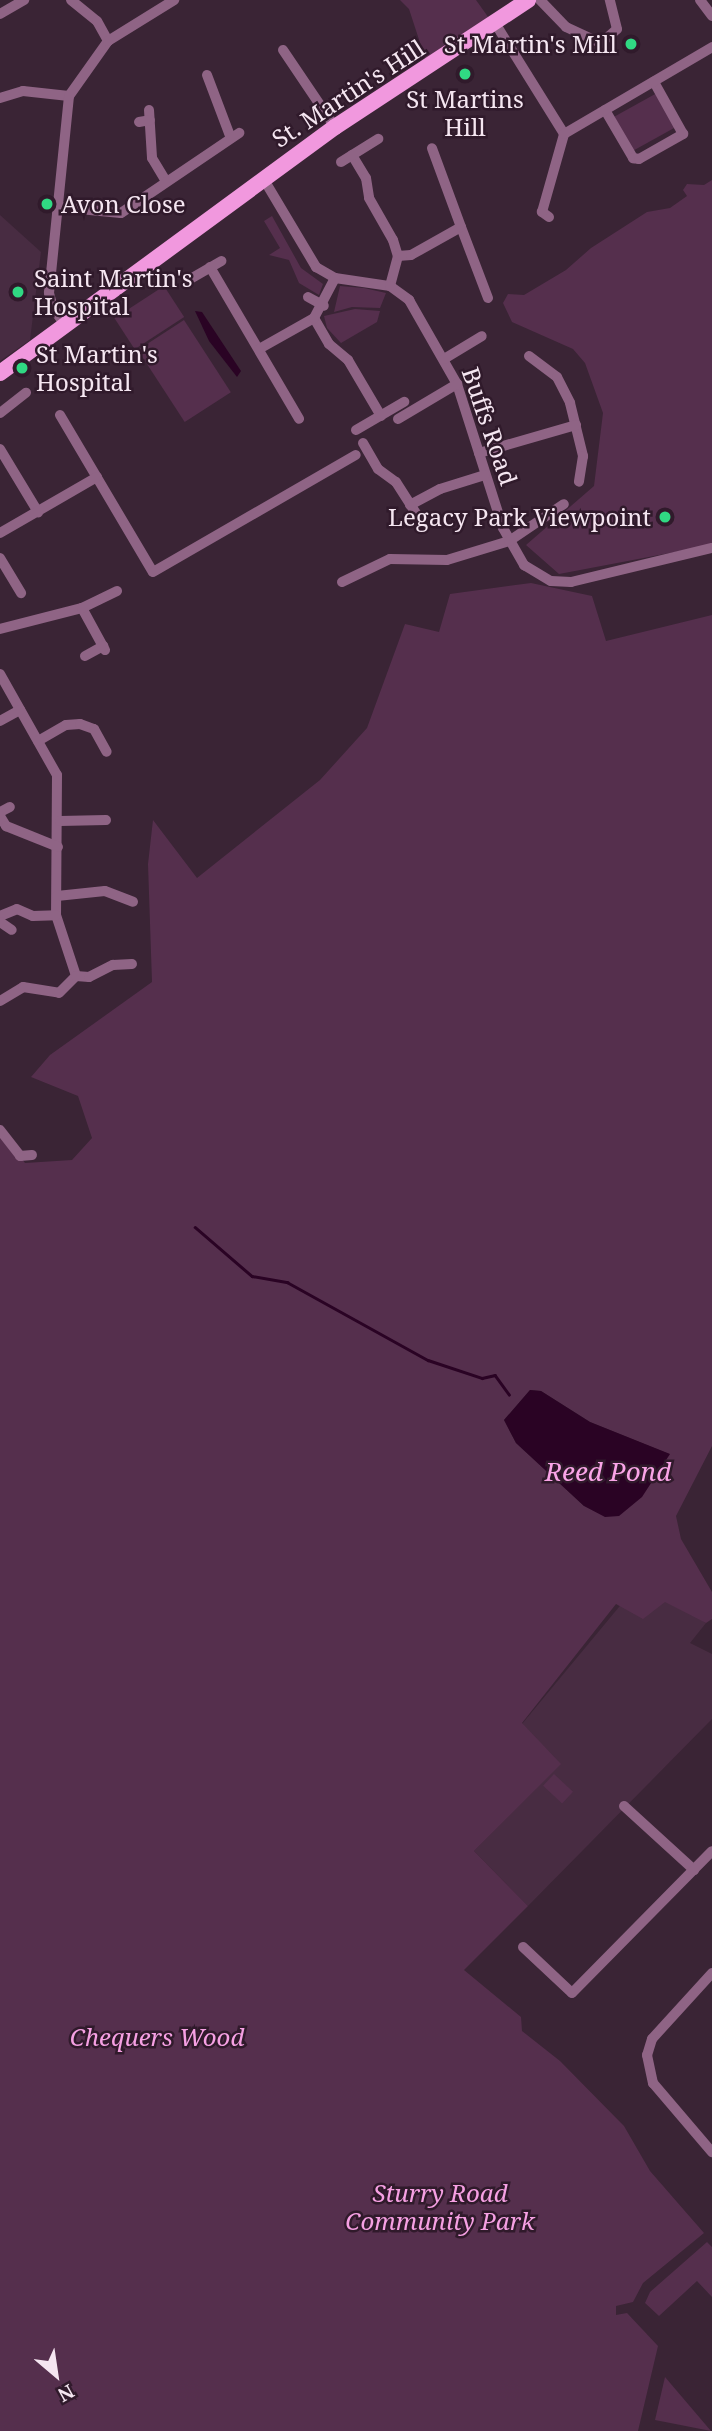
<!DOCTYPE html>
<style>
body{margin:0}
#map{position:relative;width:712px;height:2431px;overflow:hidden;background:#3a2435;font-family:"Noto Serif",serif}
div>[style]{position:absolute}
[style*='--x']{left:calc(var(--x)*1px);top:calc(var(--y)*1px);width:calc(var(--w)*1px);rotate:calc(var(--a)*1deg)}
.built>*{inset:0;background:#482c42}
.green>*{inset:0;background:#552f4d;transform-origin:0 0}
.water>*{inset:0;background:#2a0324}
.stream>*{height:2.5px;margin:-1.25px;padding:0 1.25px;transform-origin:1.25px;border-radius:1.25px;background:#2a0324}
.street>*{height:10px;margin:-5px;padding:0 5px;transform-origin:5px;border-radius:5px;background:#8f6485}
.primary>*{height:16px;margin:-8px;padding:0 8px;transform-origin:8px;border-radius:8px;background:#f198de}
.dots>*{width:19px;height:19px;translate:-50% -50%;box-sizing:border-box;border:4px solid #301a2b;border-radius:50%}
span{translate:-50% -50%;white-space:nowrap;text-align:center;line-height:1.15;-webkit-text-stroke:5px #301a2b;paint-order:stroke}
.poi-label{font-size:24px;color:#f5e6f1}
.right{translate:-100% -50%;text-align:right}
.left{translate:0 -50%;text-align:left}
.street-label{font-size:24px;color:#f5e6f1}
.park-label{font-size:24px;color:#f6a0e3;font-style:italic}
.water-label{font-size:26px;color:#faa4e7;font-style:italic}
.north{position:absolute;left:21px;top:2340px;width:70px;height:70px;-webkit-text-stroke:5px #301a2b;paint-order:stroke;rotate:151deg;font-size:19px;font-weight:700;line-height:28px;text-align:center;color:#f5e6f1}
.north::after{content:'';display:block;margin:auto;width:24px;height:32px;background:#f5e6f1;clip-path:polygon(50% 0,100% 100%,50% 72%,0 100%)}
</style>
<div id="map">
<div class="built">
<i style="clip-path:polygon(0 215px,41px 252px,30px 340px,0 361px)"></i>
<i style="clip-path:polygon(643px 1578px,706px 1623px,690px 1643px,712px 1654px,712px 1719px,528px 1906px,474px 1851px,560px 1764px,522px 1724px)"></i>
</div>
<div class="green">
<i style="clip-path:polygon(400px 0,476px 0,491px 21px,426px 61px,409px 9px)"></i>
<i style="left:657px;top:93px;width:39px;height:49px;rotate:61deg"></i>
<i style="clip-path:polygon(712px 180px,712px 545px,559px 574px,526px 545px,594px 486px,603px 413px,585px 363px,573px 349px,512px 322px,503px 303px,508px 294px,524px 295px,566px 270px,591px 248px,647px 212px,670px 208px,687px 196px,683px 190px,687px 184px,704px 185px)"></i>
<i style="clip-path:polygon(272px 216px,301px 268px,323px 284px,319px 295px,299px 283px,289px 260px,269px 255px,280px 248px,264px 221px)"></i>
<i style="left:164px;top:286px;width:37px;height:59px;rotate:57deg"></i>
<i style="clip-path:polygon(340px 286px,364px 288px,386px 293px,380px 308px,352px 307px,334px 312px)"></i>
<i style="clip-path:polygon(355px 309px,380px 311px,377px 322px,341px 343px,327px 328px,324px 316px)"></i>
<i style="left:184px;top:320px;width:86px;height:55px;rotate:57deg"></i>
<i style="clip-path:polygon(evenodd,531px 583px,592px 596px,606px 641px,712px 615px,712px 1446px,676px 1516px,681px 1539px,712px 1592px,712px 1619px,706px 1623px,665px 1602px,643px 1619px,616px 1604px,522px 1723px,561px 1764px,474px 1851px,528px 1906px,464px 1970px,521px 2017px,522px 2031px,560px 2061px,624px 2126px,650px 2171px,704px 2233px,643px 2283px,633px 2302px,616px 2306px,616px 2315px,627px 2313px,658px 2346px,638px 2431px,0 2431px,0 1130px,25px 1163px,72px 1160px,92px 1138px,78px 1096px,31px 1077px,50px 1055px,152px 982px,148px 864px,153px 820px,197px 878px,320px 780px,367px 728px,405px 624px,439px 632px,450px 594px,531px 583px,530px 1390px,541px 1391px,590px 1422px,669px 1454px,584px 1506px,516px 1443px,504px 1420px,530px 1390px)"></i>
<i style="left:554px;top:1774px;width:26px;height:16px;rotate:43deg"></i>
<i style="clip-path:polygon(707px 2242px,712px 2247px,712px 2297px,697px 2281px,659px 2316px,645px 2303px,650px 2292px)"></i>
<i style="clip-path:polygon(665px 2377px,711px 2431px,655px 2420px)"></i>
</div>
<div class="water">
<i style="clip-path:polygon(195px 311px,202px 312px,241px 371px,237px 377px,209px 341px)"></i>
<i style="clip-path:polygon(530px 1390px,541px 1391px,590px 1422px,670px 1454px,642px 1497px,619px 1516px,605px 1517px,584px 1506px,516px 1443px,504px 1420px)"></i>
</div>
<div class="stream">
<i style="--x:195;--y:1227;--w:75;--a:40.7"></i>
<i style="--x:252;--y:1276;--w:36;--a:10"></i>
<i style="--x:287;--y:1282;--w:161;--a:29"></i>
<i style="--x:428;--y:1360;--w:57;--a:18.4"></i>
<i style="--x:482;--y:1378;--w:13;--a:-13"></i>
<i style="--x:495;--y:1375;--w:24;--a:54"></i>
</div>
<div class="street">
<i style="--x:71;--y:0;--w:33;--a:39"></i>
<i style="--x:97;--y:21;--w:23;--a:61"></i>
<i style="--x:540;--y:0;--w:37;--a:46"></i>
<i style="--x:566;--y:27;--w:38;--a:25"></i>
<i style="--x:601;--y:43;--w:21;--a:-41"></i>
<i style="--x:617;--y:29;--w:30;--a:-104"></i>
<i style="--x:700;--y:0;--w:20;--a:53"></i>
<i style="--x:0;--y:14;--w:28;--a:-30"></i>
<i style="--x:495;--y:23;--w:131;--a:58.1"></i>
<i style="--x:283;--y:50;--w:93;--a:56"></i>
<i style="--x:207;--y:75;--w:65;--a:69.3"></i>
<i style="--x:0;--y:98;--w:24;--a:-17"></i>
<i style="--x:23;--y:91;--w:46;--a:6.2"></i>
<i style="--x:149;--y:110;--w:48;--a:86.4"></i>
<i style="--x:152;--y:158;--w:27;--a:59"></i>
<i style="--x:605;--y:110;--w:56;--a:59.7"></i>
<i style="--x:633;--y:158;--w:6;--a:9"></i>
<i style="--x:639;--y:159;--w:51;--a:-29.6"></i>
<i style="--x:683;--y:134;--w:60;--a:-119.1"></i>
<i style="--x:139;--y:122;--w:11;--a:-10"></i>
<i style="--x:352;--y:155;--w:27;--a:59"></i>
<i style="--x:366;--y:178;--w:20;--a:81"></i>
<i style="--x:369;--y:198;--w:48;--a:60.3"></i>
<i style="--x:393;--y:240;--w:17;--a:73"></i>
<i style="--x:398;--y:256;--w:31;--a:105"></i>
<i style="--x:341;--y:162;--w:44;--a:-31.9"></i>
<i style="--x:263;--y:178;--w:104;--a:59.2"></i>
<i style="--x:316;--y:267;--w:22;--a:30"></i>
<i style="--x:335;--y:278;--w:56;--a:8.3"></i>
<i style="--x:390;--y:286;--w:24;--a:36"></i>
<i style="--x:409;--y:300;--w:97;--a:60.3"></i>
<i style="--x:457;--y:384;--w:151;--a:72.3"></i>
<i style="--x:503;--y:528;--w:43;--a:60.4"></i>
<i style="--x:524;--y:565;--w:31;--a:31"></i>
<i style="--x:551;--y:581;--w:20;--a:3"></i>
<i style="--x:571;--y:582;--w:145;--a:-13.6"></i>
<i style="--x:59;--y:207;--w:62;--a:5.5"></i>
<i style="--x:121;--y:213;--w:143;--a:-34.1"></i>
<i style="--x:549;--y:217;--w:9;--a:-144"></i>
<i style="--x:542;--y:212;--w:81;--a:-74.2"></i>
<i style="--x:564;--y:134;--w:172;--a:-30.4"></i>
<i style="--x:461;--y:227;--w:76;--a:69.2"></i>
<i style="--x:398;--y:256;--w:13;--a:-4"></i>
<i style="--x:411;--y:255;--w:57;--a:-29.2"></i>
<i style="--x:461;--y:227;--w:84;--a:-110.2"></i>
<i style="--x:210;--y:267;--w:176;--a:59.6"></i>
<i style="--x:192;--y:278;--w:34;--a:-30"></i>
<i style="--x:308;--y:297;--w:18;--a:29"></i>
<i style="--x:314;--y:318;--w:30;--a:60"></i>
<i style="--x:329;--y:344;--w:25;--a:40"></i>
<i style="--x:348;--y:360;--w:65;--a:59.5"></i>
<i style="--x:65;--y:325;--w:21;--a:-125"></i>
<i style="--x:53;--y:308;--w:16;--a:-105"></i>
<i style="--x:49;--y:293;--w:198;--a:-84.2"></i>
<i style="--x:69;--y:96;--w:67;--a:-54.7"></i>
<i style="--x:108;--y:41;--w:78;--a:-31.8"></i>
<i style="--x:259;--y:349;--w:63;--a:-29.4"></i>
<i style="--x:314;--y:318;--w:45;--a:-62.3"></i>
<i style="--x:529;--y:356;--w:35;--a:37"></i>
<i style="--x:557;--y:377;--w:29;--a:63"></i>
<i style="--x:570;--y:403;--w:55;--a:76.2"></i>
<i style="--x:583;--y:456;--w:26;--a:99"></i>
<i style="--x:444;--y:359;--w:44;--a:-31.2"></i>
<i style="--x:0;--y:413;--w:33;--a:-38"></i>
<i style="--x:60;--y:415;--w:182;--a:59.4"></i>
<i style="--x:153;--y:572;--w:234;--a:-30"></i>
<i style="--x:398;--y:419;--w:69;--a:-30.7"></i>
<i style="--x:356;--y:430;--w:56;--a:-30.3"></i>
<i style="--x:363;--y:443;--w:30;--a:60"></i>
<i style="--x:378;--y:469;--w:22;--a:36"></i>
<i style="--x:396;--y:482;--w:43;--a:57.4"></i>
<i style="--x:0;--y:449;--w:74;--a:58.9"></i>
<i style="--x:479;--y:453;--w:101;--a:-16.1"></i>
<i style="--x:410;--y:505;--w:34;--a:-28"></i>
<i style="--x:440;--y:489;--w:47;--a:-17.3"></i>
<i style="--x:0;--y:533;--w:112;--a:-30"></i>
<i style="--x:0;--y:558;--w:41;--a:59"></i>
<i style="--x:342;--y:582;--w:53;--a:-25.6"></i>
<i style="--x:390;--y:559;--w:57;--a:1"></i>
<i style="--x:447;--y:560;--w:65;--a:-17"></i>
<i style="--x:509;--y:541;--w:66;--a:-33.9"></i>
<i style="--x:82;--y:608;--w:48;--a:61.3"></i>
<i style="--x:0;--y:629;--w:85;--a:-14.4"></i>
<i style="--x:82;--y:608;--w:39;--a:-26"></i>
<i style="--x:85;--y:656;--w:21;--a:-29"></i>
<i style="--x:0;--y:674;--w:116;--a:60.6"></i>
<i style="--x:57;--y:775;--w:140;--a:90.4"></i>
<i style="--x:56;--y:915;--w:64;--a:71.8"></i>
<i style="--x:0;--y:721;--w:23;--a:-29"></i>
<i style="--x:38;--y:741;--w:32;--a:-30"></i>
<i style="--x:66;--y:725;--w:14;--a:-4"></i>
<i style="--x:80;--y:724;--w:15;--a:20"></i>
<i style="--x:94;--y:729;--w:26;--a:61"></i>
<i style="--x:0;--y:812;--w:11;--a:-27"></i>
<i style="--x:0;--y:816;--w:12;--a:59"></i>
<i style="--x:6;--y:826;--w:56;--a:22"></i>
<i style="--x:60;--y:821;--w:46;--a:-1.2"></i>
<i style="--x:57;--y:896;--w:48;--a:-5.9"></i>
<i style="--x:105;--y:891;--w:30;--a:21"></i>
<i style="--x:0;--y:916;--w:18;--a:-22"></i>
<i style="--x:17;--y:909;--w:17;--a:24"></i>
<i style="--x:33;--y:916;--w:23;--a:-2"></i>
<i style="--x:0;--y:922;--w:14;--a:34"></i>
<i style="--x:0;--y:1001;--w:27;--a:-31"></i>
<i style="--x:23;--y:987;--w:36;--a:9"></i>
<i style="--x:59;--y:993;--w:24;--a:-45"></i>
<i style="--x:76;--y:976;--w:13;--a:4"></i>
<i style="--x:89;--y:977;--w:27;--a:-27"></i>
<i style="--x:113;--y:965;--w:19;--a:-3"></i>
<i style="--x:0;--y:1130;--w:33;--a:52"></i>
<i style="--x:20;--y:1156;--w:12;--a:-5"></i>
<i style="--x:624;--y:1806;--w:95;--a:42.4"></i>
<i style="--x:523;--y:1947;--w:67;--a:43.2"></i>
<i style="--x:572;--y:1993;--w:199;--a:-45.4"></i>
<i style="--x:712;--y:1973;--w:89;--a:132.3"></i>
<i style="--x:652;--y:2039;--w:17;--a:107"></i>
<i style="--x:647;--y:2055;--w:29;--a:78"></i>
<i style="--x:653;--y:2083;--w:91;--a:49.5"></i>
</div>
<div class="primary">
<i style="--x:0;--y:373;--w:416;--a:-36.3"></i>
<i style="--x:335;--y:127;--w:231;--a:-33.3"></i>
</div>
<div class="dots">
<i style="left:631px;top:44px;background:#30d883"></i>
<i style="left:465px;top:74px;background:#30d883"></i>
<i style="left:47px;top:204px;background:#30d883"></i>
<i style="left:18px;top:292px;background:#30d883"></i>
<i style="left:22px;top:368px;background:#30d883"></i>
<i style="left:665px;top:517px;background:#30d883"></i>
</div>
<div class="poi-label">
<span class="right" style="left:617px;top:44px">St Martin's Mill</span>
<span style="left:465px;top:113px">St Martins<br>Hill</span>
<span class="left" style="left:61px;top:204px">Avon Close</span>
<span class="left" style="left:34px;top:292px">Saint Martin's<br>Hospital</span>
<span class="left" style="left:36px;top:368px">St Martin's<br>Hospital</span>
<span class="right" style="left:651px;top:517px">Legacy Park Viewpoint</span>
</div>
<div class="street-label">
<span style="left:348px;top:93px;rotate:-33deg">St. Martin's Hill</span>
<span style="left:490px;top:426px;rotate:71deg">Buffs Road</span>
</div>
<div class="park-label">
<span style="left:157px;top:2037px">Chequers Wood</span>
<span style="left:440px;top:2207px">Sturry Road<br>Community Park</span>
</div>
<div class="water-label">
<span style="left:608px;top:1472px">Reed Pond</span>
</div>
<div class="north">N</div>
</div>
